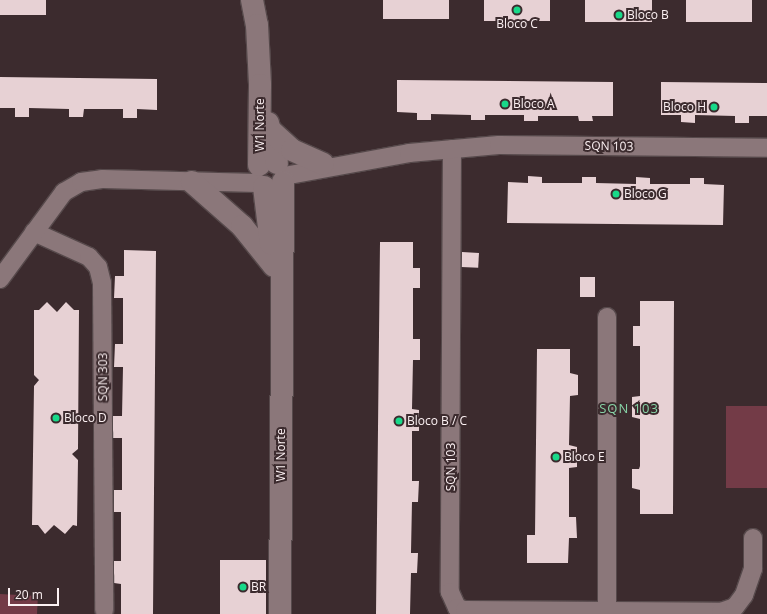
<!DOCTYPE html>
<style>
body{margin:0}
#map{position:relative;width:767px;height:614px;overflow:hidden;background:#3c2b2e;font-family:"Open Sans",sans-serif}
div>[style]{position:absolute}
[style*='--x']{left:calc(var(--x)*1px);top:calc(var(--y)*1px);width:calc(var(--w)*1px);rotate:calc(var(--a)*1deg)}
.green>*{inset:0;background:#733b47;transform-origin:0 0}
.building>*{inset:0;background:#e7d1d4;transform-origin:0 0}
.roads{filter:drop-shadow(1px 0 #56494b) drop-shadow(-1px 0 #56494b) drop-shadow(0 1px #56494b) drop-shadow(0 -1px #56494b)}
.street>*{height:18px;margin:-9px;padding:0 9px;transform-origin:9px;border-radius:9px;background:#8b777a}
.secondary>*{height:22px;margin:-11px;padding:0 11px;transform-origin:11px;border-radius:11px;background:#8b777a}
.dots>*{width:11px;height:11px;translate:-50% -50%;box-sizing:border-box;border:2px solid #3c2b2e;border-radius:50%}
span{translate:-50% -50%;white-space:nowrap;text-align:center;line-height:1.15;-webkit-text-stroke:4px #3c2b2e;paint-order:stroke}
.poi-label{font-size:12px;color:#fcf1f3}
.left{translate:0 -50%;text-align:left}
.right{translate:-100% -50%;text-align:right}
.street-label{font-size:12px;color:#fcf1f3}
.neighbourhood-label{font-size:13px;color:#87d4a7;letter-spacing:1px}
.scale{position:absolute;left:8px;top:588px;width:51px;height:18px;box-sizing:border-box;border:2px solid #fcf1f3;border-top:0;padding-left:5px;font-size:12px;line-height:14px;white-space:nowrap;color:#fcf1f3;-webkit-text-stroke:3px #3c2b2e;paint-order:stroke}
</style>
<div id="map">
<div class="green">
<i style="left:767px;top:406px;width:82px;height:41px;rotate:90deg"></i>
<i style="left:0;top:594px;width:38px;height:20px;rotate:3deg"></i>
</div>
<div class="building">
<i style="left:0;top:0;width:46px;height:15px"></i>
<i style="left:383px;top:0;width:66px;height:19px"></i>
<i style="left:484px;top:0;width:66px;height:21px"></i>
<i style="left:585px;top:0;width:67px;height:22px"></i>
<i style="left:686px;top:0;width:66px;height:22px"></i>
<i style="clip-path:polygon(0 77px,157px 79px,157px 110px,137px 109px,137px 118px,123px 118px,123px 109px,84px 109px,83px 117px,69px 117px,69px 109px,29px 108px,29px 117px,15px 117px,15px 108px,0 108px)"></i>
<i style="clip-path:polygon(397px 80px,613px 82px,613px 116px,592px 116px,593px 121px,579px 121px,578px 116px,538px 116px,538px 121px,524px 121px,524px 115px,485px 115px,485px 120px,471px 120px,471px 115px,431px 114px,431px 120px,417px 120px,417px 113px,397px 112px)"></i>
<i style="clip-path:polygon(661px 82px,767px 83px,767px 116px,749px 116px,749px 123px,735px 123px,735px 116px,695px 115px,695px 123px,681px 122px,681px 115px,661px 115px)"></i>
<i style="clip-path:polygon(528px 176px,542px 177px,542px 183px,582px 183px,582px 177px,596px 177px,596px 183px,636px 184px,636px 177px,650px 178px,650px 184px,690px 184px,690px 178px,704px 178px,704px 184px,724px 185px,723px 225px,507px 223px,508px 182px,528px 183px)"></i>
<i style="clip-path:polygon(380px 242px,413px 242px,413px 268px,420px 268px,420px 288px,413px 288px,413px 339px,420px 339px,420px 360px,413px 360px,412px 409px,419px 410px,419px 431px,412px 431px,412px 481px,419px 481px,418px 502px,412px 502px,411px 553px,418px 553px,417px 573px,411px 573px,410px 614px,376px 614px)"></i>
<i style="clip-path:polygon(124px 250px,156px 251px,153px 614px,121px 614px,121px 584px,114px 583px,114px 561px,121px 561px,121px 512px,114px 512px,114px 490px,122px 490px,122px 438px,113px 438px,113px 416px,122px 416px,123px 367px,114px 367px,115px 344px,123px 344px,123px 298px,114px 298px,115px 276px,124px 276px)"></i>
<i style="left:462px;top:252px;width:17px;height:15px;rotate:3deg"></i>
<i style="left:580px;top:277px;width:15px;height:20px"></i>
<i style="clip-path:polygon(640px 301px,674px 301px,673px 514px,640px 514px,640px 490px,632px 488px,632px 469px,639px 469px,640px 466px,640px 419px,632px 417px,632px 397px,640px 396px,640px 346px,633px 346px,633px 326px,640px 326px)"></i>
<i style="clip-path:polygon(47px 302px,57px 312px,66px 302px,74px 310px,79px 310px,78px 449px,72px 454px,78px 460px,77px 526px,73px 525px,65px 534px,54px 525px,45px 534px,38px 525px,32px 525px,34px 386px,39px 380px,34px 375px,34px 310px,39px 310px)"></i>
<i style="clip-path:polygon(537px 349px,570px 349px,570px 373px,578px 375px,578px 395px,570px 396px,569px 445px,577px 447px,577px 467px,569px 468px,569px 517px,576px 517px,577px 538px,569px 538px,568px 563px,527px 563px,527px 535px,535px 535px)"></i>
<i style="left:220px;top:560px;width:46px;height:54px"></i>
</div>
<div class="roads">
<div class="street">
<i style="--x:452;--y:149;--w:443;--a:90.3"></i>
<i style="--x:450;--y:592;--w:17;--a:66"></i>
<i style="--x:457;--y:608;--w:8;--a:14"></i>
<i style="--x:465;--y:610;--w:256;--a:0.4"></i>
<i style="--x:721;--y:612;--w:15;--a:-20"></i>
<i style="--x:735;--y:607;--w:15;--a:-53"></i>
<i style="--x:744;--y:595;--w:28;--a:-71"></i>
<i style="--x:753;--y:569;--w:31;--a:-90"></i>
<i style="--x:284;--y:176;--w:127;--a:-10.4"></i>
<i style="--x:409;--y:153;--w:90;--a:-5.1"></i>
<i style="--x:499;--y:145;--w:268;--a:0.6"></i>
<i style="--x:34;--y:232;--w:60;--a:24.4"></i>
<i style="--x:89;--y:257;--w:13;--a:48"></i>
<i style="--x:98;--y:267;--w:16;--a:76"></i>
<i style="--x:102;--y:283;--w:327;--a:89.6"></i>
<i style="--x:0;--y:279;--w:108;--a:-53.7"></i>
<i style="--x:64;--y:192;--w:20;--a:-30"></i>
<i style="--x:81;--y:182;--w:21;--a:-8"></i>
<i style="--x:102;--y:179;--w:156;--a:1.5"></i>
<i style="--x:607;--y:317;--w:294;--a:90"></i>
</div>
<div class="secondary">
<i style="--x:252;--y:0;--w:25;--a:79"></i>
<i style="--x:257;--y:25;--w:60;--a:87.1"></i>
<i style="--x:260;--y:85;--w:80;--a:90.7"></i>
<i style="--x:268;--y:123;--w:41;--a:77.3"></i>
<i style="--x:270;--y:130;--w:30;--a:42"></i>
<i style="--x:292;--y:150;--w:34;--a:24"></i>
<i style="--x:192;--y:182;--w:67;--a:41.3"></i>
<i style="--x:242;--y:226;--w:51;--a:51.3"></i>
<i style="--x:264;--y:187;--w:57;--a:83"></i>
<i style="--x:280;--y:614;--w:432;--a:-89.6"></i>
</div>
</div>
<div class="dots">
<i style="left:517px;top:10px;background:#18d989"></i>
<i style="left:619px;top:15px;background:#18d989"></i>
<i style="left:505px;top:104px;background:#18d989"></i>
<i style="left:714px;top:107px;background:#18d989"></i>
<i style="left:616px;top:194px;background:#18d989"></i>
<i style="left:56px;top:418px;background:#18d989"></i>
<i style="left:399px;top:421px;background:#18d989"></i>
<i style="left:556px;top:457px;background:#18d989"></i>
<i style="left:243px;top:587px;background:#18d989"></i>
</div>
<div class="poi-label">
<span class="left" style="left:627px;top:15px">Bloco B</span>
<span style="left:517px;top:24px">Bloco C</span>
<span class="left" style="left:513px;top:104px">Bloco A</span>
<span class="right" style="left:706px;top:107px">Bloco H</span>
<span class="left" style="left:624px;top:194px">Bloco G</span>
<span class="left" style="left:64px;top:418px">Bloco D</span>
<span class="left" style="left:407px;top:421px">Bloco B / C</span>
<span class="left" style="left:564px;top:457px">Bloco E</span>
<span class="left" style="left:251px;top:587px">BR</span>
</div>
<div class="street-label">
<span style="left:260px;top:125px;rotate:-90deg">W1 Norte</span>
<span style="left:609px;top:146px;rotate:1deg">SQN 103</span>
<span style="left:103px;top:377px;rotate:-90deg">SQN 303</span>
<span style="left:281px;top:455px;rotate:-90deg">W1 Norte</span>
<span style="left:451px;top:467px;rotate:-90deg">SQN 103</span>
</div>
<div class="neighbourhood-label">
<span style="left:629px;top:408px">SQN 103</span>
</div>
<div class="scale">20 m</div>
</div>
